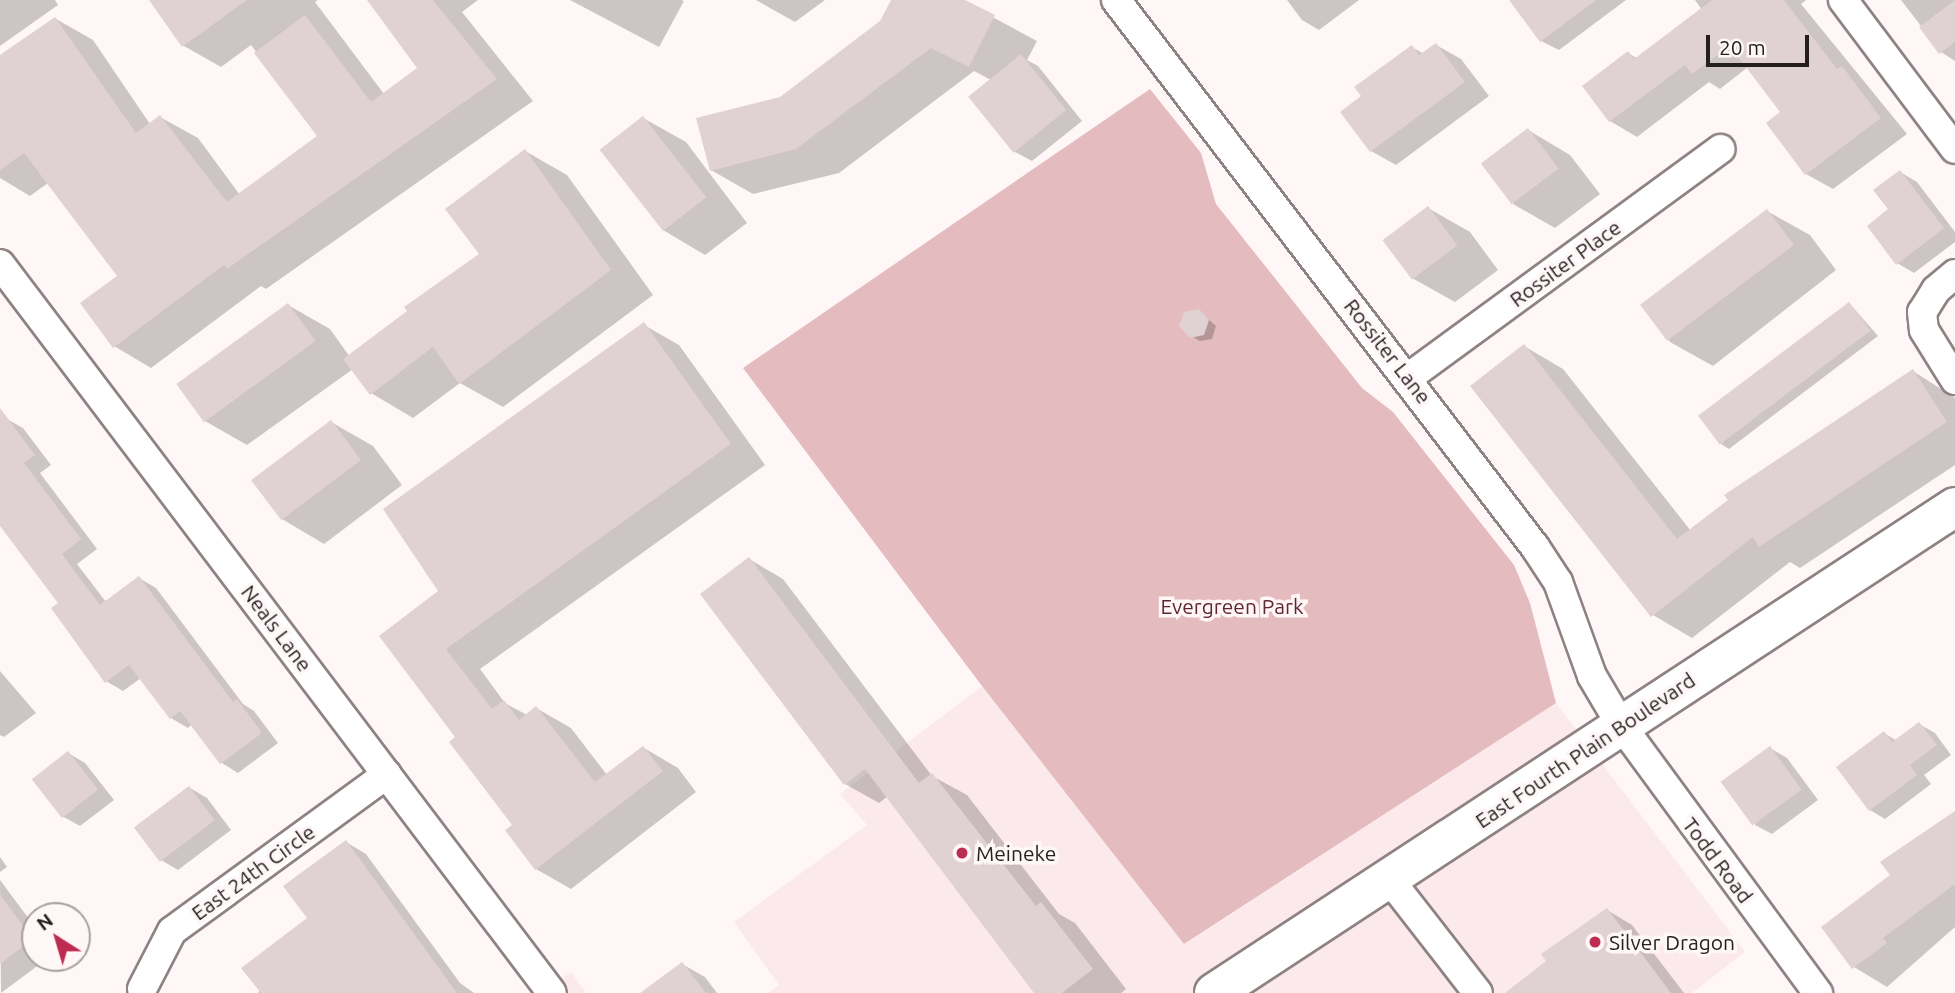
<!DOCTYPE html>
<style>
body{margin:0}
#map{position:relative;width:1955px;height:993px;overflow:hidden;background:#fff6f7;font-family:Ubuntu,sans-serif}
div>[style]{position:absolute}
[style*='--x']{left:calc(var(--x)*1px);top:calc(var(--y)*1px);width:calc(var(--w)*1px);rotate:calc(var(--a)*1deg)}
.built>*{inset:0;background:#fce9eb}
.green>*{inset:0;background:#e4bbbf}
.shadow>*{inset:0;background:#0003}
.building>*{inset:0;background:#e0d1d2;transform-origin:0 0}
.roads{filter:drop-shadow(2px 0 #8f8283) drop-shadow(-2px 0 #8f8283) drop-shadow(0 2px #8f8283) drop-shadow(0 -2px #8f8283)}
.street>*{height:28px;margin:-14px;padding:0 14px;transform-origin:14px;border-radius:14px;background:#fff}
.secondary>*{height:38px;margin:-19px;padding:0 19px;transform-origin:19px;border-radius:19px;background:#fff}
.dots>*{width:19px;height:19px;translate:-50% -50%;box-sizing:border-box;border:4px solid #fff6f7;border-radius:50%}
span{translate:-50% -50%;white-space:nowrap;text-align:center;line-height:1.15;-webkit-text-stroke:7px #fff6f7;paint-order:stroke}
.street-label{font-size:21px;color:#241f1f}
.park-label{font-size:21px;color:#5f2831}
.poi-label{font-size:21px;color:#241f1f}
.left{translate:0 -50%;text-align:left}
.north{position:absolute;left:21px;top:902px;width:70px;height:70px;box-sizing:border-box;background:#fff6f7;border:2px solid #a7a0a1;border-radius:50%;rotate:323deg;font-size:19px;font-weight:700;line-height:28px;text-align:center;color:#241f1f}
.north::after{content:'';display:block;margin:auto;width:24px;height:32px;background:#bd2d51;clip-path:polygon(50% 0,100% 100%,50% 72%,0 100%)}
.scale{position:absolute;left:1706px;top:35px;width:103px;height:32px;box-sizing:border-box;border:4px solid #241f1f;border-top:0;padding-left:9px;font-size:21px;line-height:24px;white-space:nowrap;color:#241f1f;-webkit-text-stroke:5px #fff6f7;paint-order:stroke}
</style>
<div id="map">
<div class="built">
<i style="clip-path:polygon(982px 686px,1185px 944px,1556px 703px,1745px 952px,1692px 993px,769px 993px,779px 985px,734px 922px,867px 825px,840px 794px)"></i>
<i style="clip-path:polygon(571px 972px,586px 993px,541px 993px)"></i>
</div>
<div class="green">
<i style="clip-path:polygon(1150px 89px,1201px 153px,1216px 204px,1362px 388px,1393px 412px,1514px 565px,1530px 603px,1556px 703px,1184px 944px,982px 686px,743px 368px)"></i>
</div>
<div class="shadow">
<i style="clip-path:polygon(0 0,55px 0,58px 5px,0 46px)"></i>
<i style="clip-path:polygon(150px 0,318px 0,315px 2px,384px 94px,419px 68px,370px 0,478px 0,462px 12px,533px 101px,266px 289px,261px 286px,151px 368px,114px 346px,119px 276px,48px 183px,30px 196px,0 178px,0 57px,56px 19px,93px 40px,150px 124px,160px 117px,198px 138px,240px 195px,320px 137px,251px 45px,221px 67px,184px 46px)"></i>
<i style="clip-path:polygon(570px 0,681px 0,684px 1px,659px 47px)"></i>
<i style="clip-path:polygon(756px 0,825px 0,795px 22px)"></i>
<i style="clip-path:polygon(893px 0,961px 0,1037px 41px,1027px 60px,1038px 66px,1082px 121px,1032px 161px,1015px 152px,991px 80px,974px 71px,839px 173px,753px 194px,711px 170px,781px 98px,882px 22px)"></i>
<i style="clip-path:polygon(1287px 0,1359px 0,1319px 30px,1302px 20px)"></i>
<i style="clip-path:polygon(1511px 0,1626px 0,1559px 50px,1541px 41px)"></i>
<i style="clip-path:polygon(1695px 0,1806px 0,1801px 4px,1907px 134px,1833px 189px,1806px 174px,1782px 113px,1748px 67px,1720px 89px,1709px 82px,1637px 137px,1610px 121px,1628px 53px,1638px 59px,1702px 10px)"></i>
<i style="clip-path:polygon(1901px 0,1955px 0,1955px 61px,1941px 52px)"></i>
<i style="clip-path:polygon(1436px 45px,1461px 59px,1489px 96px,1396px 165px,1371px 151px,1364px 96px,1412px 47px,1424px 54px)"></i>
<i style="clip-path:polygon(643px 118px,686px 142px,747px 223px,705px 255px,663px 230px)"></i>
<i style="clip-path:polygon(1528px 130px,1570px 155px,1600px 194px,1555px 228px,1513px 204px)"></i>
<i style="clip-path:polygon(525px 151px,567px 175px,653px 295px,503px 407px,460px 383px,413px 418px,371px 393px,353px 369px,247px 445px,205px 421px,288px 305px,330px 329px,350px 357px,481px 255px)"></i>
<i style="clip-path:polygon(1900px 172px,1917px 182px,1955px 232px,1955px 242px,1914px 273px,1897px 263px,1891px 210px)"></i>
<i style="clip-path:polygon(1428px 208px,1470px 232px,1498px 270px,1455px 302px,1412px 278px,1384px 241px)"></i>
<i style="clip-path:polygon(1767px 211px,1810px 235px,1836px 270px,1713px 366px,1670px 342px,1644px 307px)"></i>
<i style="clip-path:polygon(1850px 304px,1878px 336px,1729px 449px,1721px 444px)"></i>
<i style="clip-path:polygon(1199px 311px,1216px 326px,1212px 339px,1200px 341px,1191px 336px)"></i>
<i style="clip-path:polygon(644px 325px,679px 345px,765px 465px,480px 669px,505px 703px,527px 715px,536px 708px,571px 728px,607px 775px,644px 748px,678px 768px,696px 792px,571px 889px,536px 869px,514px 825px,458px 738px,381px 636px,441px 591px)"></i>
<i style="clip-path:polygon(1524px 346px,1563px 369px,1691px 531px,1913px 371px,1955px 398px,1955px 465px,1800px 568px,1790px 562px,1692px 638px,1653px 615px)"></i>
<i style="clip-path:polygon(7px 419px,23px 428px,51px 465px,40px 473px,97px 549px,77px 564px,106px 602px,139px 578px,156px 588px,243px 704px,254px 711px,278px 743px,238px 773px,222px 763px,192px 724px,188px 728px,171px 718px,141px 678px,123px 691px,106px 681px,61px 604px,0 523px,0 424px)"></i>
<i style="clip-path:polygon(331px 422px,373px 446px,402px 485px,324px 544px,282px 519px)"></i>
<i style="clip-path:polygon(749px 559px,783px 579px,932px 776px,967px 795px,1059px 914px,1075px 923px,1126px 989px,1121px 993px,1037px 993px,888px 796px,879px 803px,845px 784px)"></i>
<i style="clip-path:polygon(0 671px,36px 713px,4px 737px,0 735px)"></i>
<i style="clip-path:polygon(1919px 724px,1935px 733px,1951px 755px,1924px 775px,1931px 784px,1885px 819px,1870px 810px,1884px 733px,1897px 741px)"></i>
<i style="clip-path:polygon(1770px 748px,1787px 758px,1818px 800px,1772px 834px,1755px 825px)"></i>
<i style="clip-path:polygon(68px 753px,85px 763px,114px 800px,80px 826px,62px 816px)"></i>
<i style="clip-path:polygon(190px 788px,207px 798px,231px 830px,178px 870px,161px 860px,137px 828px)"></i>
<i style="clip-path:polygon(1955px 812px,1955px 927px,1887px 987px,1854px 967px,1892px 875px)"></i>
<i style="clip-path:polygon(346px 842px,366px 854px,460px 983px,474px 993px,258px 993px,309px 918px)"></i>
<i style="clip-path:polygon(0 857px,7px 867px,0 872px)"></i>
<i style="clip-path:polygon(0 880px,35px 927px,35px 958px,48px 958px,1px 993px)"></i>
<i style="clip-path:polygon(1607px 910px,1632px 925px,1684px 993px,1529px 993px)"></i>
<i style="clip-path:polygon(682px 964px,705px 977px,717px 993px,647px 993px)"></i>
</div>
<div class="building">
<i style="clip-path:polygon(149px 0,247px 0,182px 47px)"></i>
<i style="clip-path:polygon(367px 0,433px 0,497px 79px,227px 269px,224px 265px,113px 348px,80px 303px,117px 276px,24px 153px,0 170px,0 55px,55px 17px,136px 133px,160px 115px,227px 202px,317px 136px,254px 53px,305px 15px,371px 102px,417px 68px)"></i>
<i style="clip-path:polygon(891px 0,965px 0,995px 15px,969px 67px,931px 48px,796px 149px,710px 171px,696px 118px,780px 97px,880px 21px)"></i>
<i style="clip-path:polygon(1509px 0,1596px 0,1540px 42px)"></i>
<i style="clip-path:polygon(1712px 0,1784px 0,1837px 69px,1842px 66px,1881px 118px,1805px 175px,1766px 123px,1780px 112px,1730px 46px,1692px 74px,1685px 65px,1609px 122px,1582px 86px,1628px 51px,1634px 59px)"></i>
<i style="clip-path:polygon(1955px 0,1955px 42px,1939px 54px,1919px 27px)"></i>
<i style="clip-path:polygon(1436px 43px,1465px 82px,1370px 152px,1340px 112px,1361px 96px,1354px 87px,1412px 45px,1419px 55px)"></i>
<i style="left:1021px;top:54px;width:72px;height:68px;rotate:51deg"></i>
<i style="left:643px;top:116px;width:103px;height:55px;rotate:52deg"></i>
<i style="left:1528px;top:128px;width:51px;height:59px;rotate:53deg"></i>
<i style="clip-path:polygon(525px 149px,611px 270px,459px 384px,433px 347px,370px 395px,343px 359px,407px 311px,404px 307px,479px 254px,445px 209px)"></i>
<i style="clip-path:polygon(1900px 170px,1944px 228px,1896px 265px,1867px 226px,1888px 209px,1873px 190px)"></i>
<i style="left:1428px;top:206px;width:49px;height:57px;rotate:53deg"></i>
<i style="left:1767px;top:209px;width:45px;height:159px;rotate:53deg"></i>
<i style="left:1849px;top:302px;width:36px;height:189px;rotate:53deg"></i>
<i style="left:288px;top:303px;width:47px;height:138px;rotate:54deg"></i>
<i style="clip-path:polygon(1199px 309px,1209px 320px,1204px 335px,1190px 338px,1179px 326px,1184px 312px)"></i>
<i style="clip-path:polygon(644px 322px,731px 444px,446px 649px,492px 709px,504px 700px,519px 720px,536px 706px,595px 782px,643px 746px,663px 771px,535px 870px,505px 830px,512px 825px,449px 742px,455px 737px,379px 636px,438px 591px,383px 509px)"></i>
<i style="clip-path:polygon(1524px 344px,1677px 539px,1728px 500px,1724px 495px,1913px 369px,1947px 422px,1759px 547px,1753px 537px,1651px 617px,1470px 386px)"></i>
<i style="clip-path:polygon(0 408px,35px 455px,24px 463px,81px 539px,62px 554px,100px 605px,139px 576px,233px 702px,237px 699px,262px 733px,220px 764px,180px 711px,170px 719px,129px 665px,105px 683px,51px 608px,58px 603px,0 526px)"></i>
<i style="left:331px;top:420px;width:50px;height:100px;rotate:53deg"></i>
<i style="clip-path:polygon(749px 557px,919px 783px,932px 773px,1036px 906px,1041px 902px,1093px 969px,1062px 993px,1034px 993px,865px 769px,844px 785px,700px 594px)"></i>
<i style="clip-path:polygon(1919px 722px,1937px 745px,1910px 765px,1917px 775px,1869px 811px,1836px 767px,1884px 731px,1892px 742px)"></i>
<i style="left:1770px;top:746px;width:54px;height:61px;rotate:54deg"></i>
<i style="left:68px;top:751px;width:49px;height:46px;rotate:52deg"></i>
<i style="left:189px;top:786px;width:43px;height:69px;rotate:53deg"></i>
<i style="clip-path:polygon(1955px 811px,1955px 884px,1883px 938px,1887px 943px,1852px 969px,1821px 927px,1890px 875px,1880px 862px)"></i>
<i style="clip-path:polygon(346px 840px,457px 993px,261px 993px,241px 968px,307px 918px,283px 886px)"></i>
<i style="clip-path:polygon(0 895px,33px 939px,0 964px)"></i>
<i style="clip-path:polygon(1607px 908px,1671px 993px,1505px 993px,1546px 961px,1541px 954px)"></i>
<i style="clip-path:polygon(682px 962px,706px 993px,640px 993px)"></i>
</div>
<div class="roads">
<div class="street">
<i style="--x:1116;--y:0;--w:689;--a:52.55"></i>
<i style="--x:1535;--y:547;--w:42;--a:56.7"></i>
<i style="--x:1558;--y:582;--w:100;--a:70.1"></i>
<i style="--x:1592;--y:676;--w:57;--a:59.4"></i>
<i style="--x:1621;--y:725;--w:333;--a:53.7"></i>
<i style="--x:1843;--y:0;--w:186;--a:53.1"></i>
<i style="--x:0;--y:264;--w:914;--a:52.87"></i>
<i style="--x:1955;--y:274;--w:25;--a:140"></i>
<i style="--x:1936;--y:290;--w:26;--a:122"></i>
<i style="--x:1922;--y:312;--w:18;--a:84"></i>
<i style="--x:1924;--y:330;--w:59;--a:58.2"></i>
<i style="--x:1409;--y:377;--w:386;--a:-36.2"></i>
<i style="--x:1390;--y:880;--w:143;--a:52.1"></i>
<i style="--x:142;--y:989;--w:65;--a:-62.7"></i>
<i style="--x:172;--y:931;--w:266;--a:-36.1"></i>
</div>
<div class="secondary">
<i style="--x:1214;--y:993;--w:886;--a:-33.26"></i>
</div>
</div>
<div class="dots">
<i style="left:962px;top:853px;background:#bd2d51"></i>
<i style="left:1595px;top:942px;background:#bd2d51"></i>
</div>
<div class="street-label">
<span style="left:1565px;top:263px;rotate:-36deg">Rossiter Place</span>
<span style="left:1388px;top:351px;rotate:52deg">Rossiter Lane</span>
<span style="left:277px;top:628px;rotate:53deg">Neals Lane</span>
<span style="left:1585px;top:750px;rotate:-34deg">East Fourth Plain Boulevard</span>
<span style="left:1718px;top:860px;rotate:53deg">Todd Road</span>
<span style="left:253px;top:872px;rotate:-36deg">East 24th Circle</span>
</div>
<div class="park-label">
<span style="left:1232px;top:606px">Evergreen Park</span>
</div>
<div class="poi-label">
<span class="left" style="left:976px;top:853px">Meineke</span>
<span class="left" style="left:1609px;top:942px">Silver Dragon</span>
</div>
<div class="north">N</div>
<div class="scale">20 m</div>
</div>
